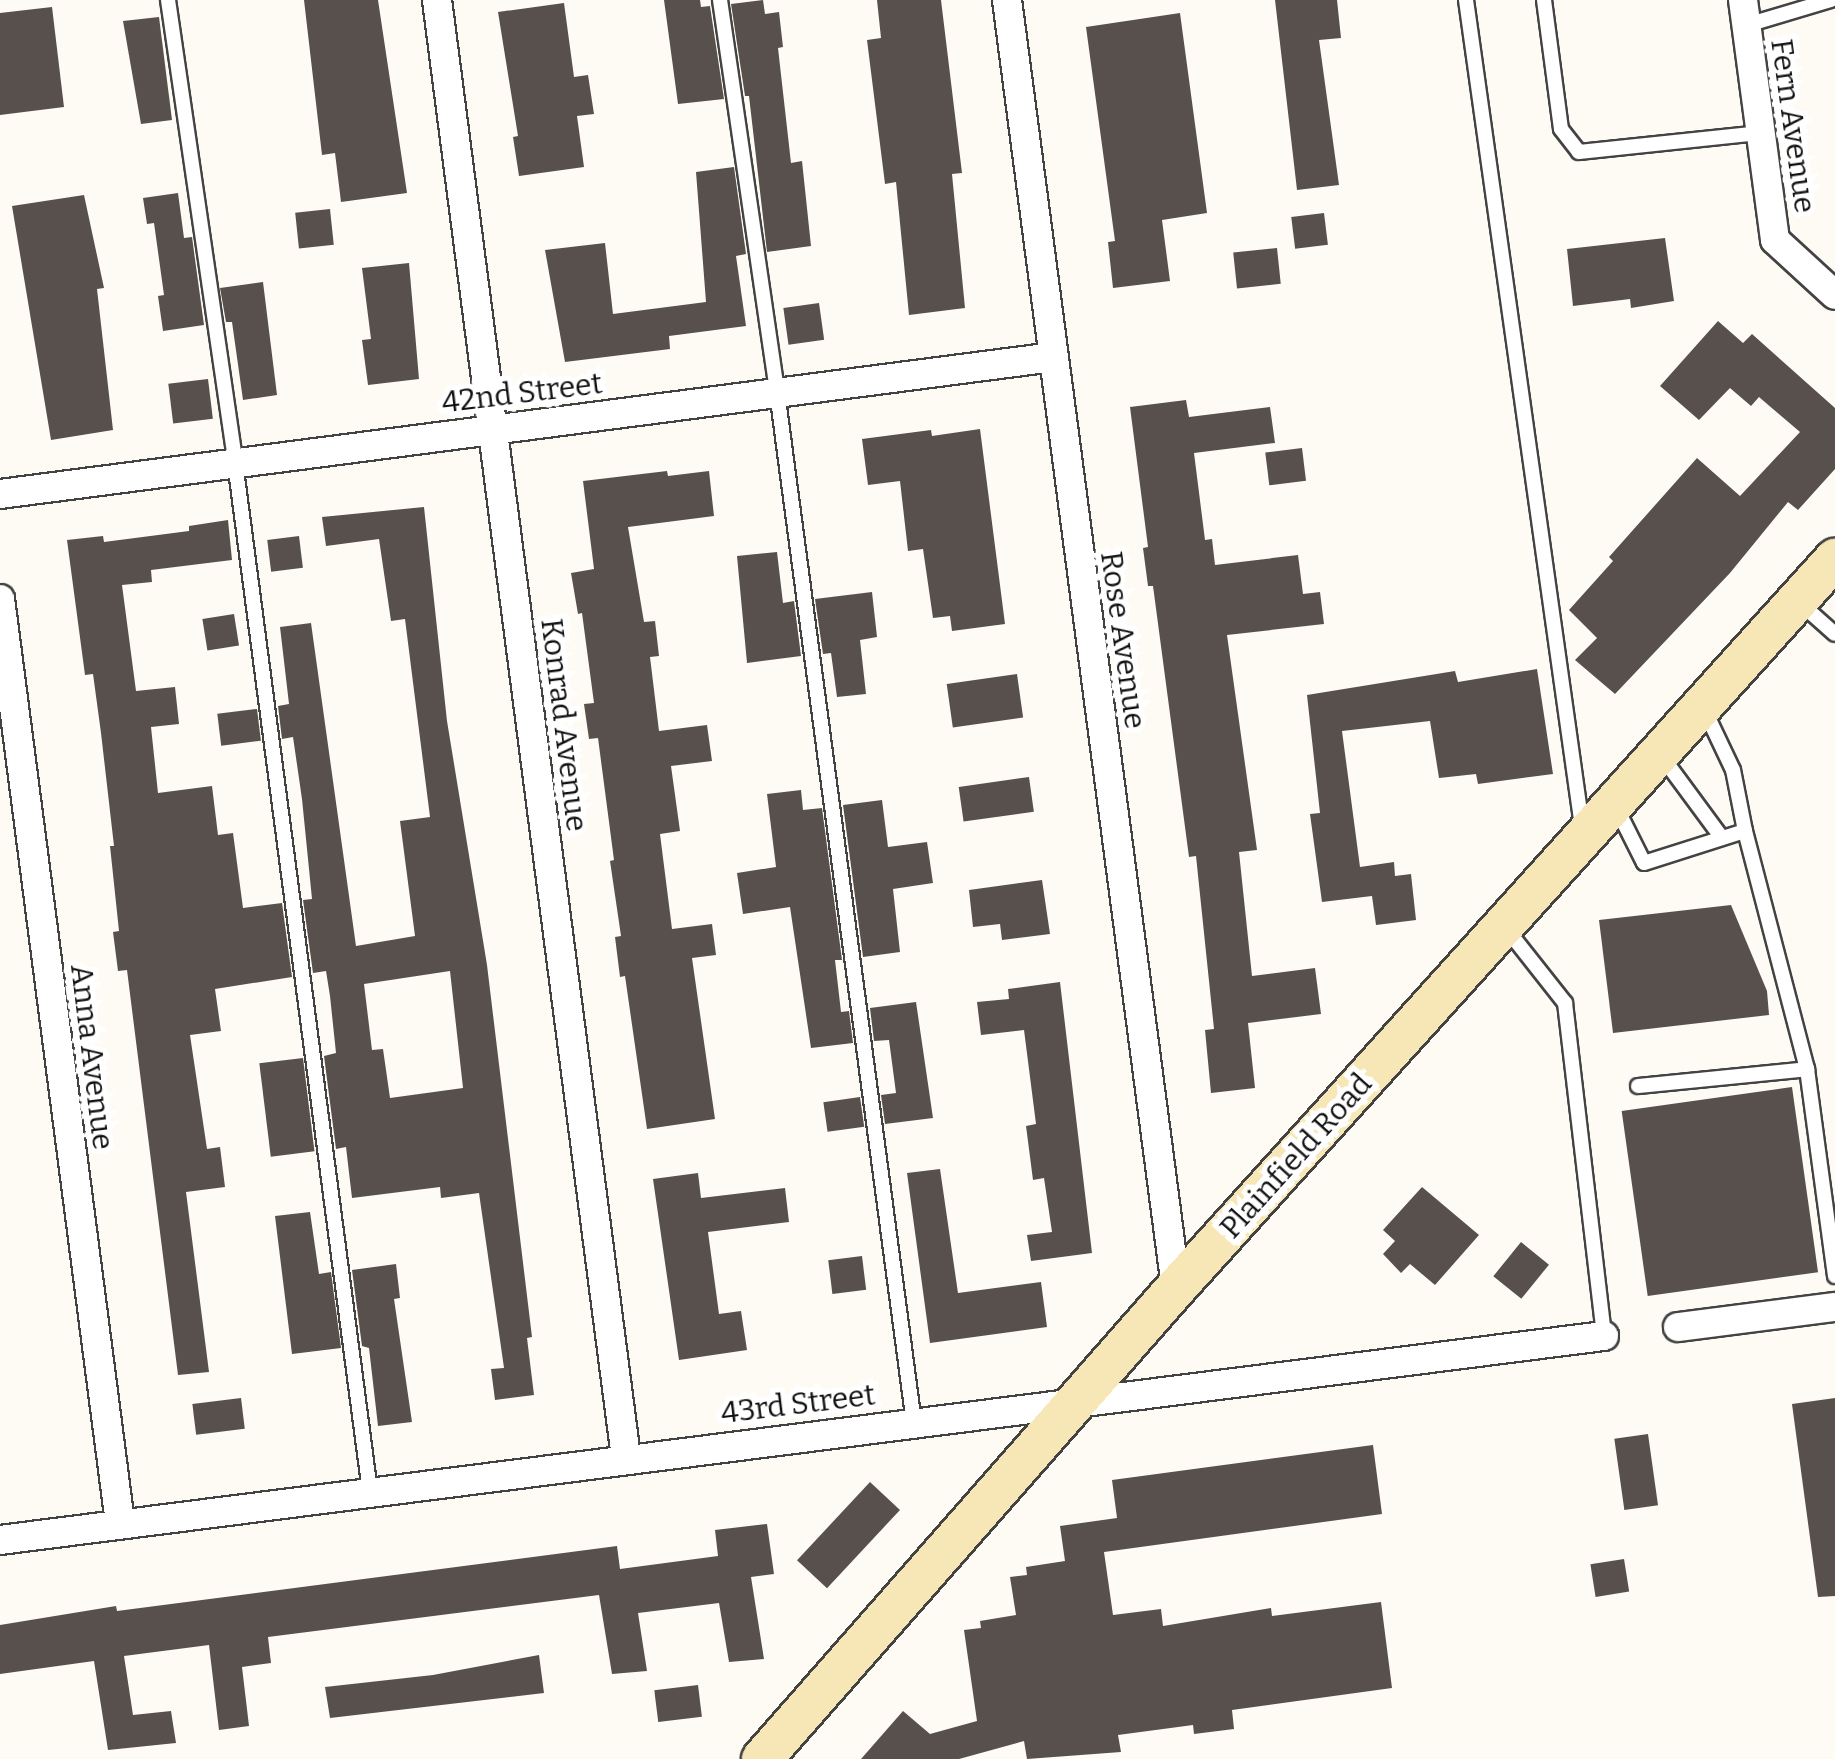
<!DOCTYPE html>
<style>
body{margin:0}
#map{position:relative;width:1835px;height:1759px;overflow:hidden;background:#fefbf4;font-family:Bitter,serif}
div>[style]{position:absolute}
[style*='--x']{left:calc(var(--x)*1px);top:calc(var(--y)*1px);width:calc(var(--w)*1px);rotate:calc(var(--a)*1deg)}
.building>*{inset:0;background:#58504d;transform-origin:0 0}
.roads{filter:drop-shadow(2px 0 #434343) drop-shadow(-2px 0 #434343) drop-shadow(0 2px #434343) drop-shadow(0 -2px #434343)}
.lane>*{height:14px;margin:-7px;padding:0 7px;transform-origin:7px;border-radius:7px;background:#fff}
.street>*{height:28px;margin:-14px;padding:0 14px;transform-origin:14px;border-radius:14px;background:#fff}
.secondary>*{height:40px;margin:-20px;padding:0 20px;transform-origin:20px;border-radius:20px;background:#f8e7b6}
span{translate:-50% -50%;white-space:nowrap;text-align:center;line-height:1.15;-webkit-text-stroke:10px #fff;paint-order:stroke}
.street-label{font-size:30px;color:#101010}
</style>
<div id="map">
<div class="building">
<i style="clip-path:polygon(304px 0,378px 0,407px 193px,341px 202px,335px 153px,322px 155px)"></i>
<i style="clip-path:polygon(664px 0,700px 0,701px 7px,710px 6px,724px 99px,678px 104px)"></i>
<i style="clip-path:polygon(763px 0,765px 14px,779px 12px,783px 47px,778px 48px,791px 163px,802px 161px,811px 246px,767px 252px,749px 96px,745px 96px,731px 4px)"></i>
<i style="clip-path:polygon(877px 0,941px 0,962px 173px,952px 174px,965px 308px,909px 315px,896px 182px,885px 184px,867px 40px,881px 38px)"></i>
<i style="clip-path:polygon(1275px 0,1337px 0,1341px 38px,1319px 40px,1339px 185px,1297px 190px)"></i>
<i style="clip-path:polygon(564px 3px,574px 77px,588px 75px,594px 114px,577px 116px,584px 167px,519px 176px,513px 137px,518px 136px,498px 12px)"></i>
<i style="clip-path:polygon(52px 7px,64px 107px,0 115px,0 13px)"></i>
<i style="clip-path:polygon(1180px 13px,1207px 213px,1162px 220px,1170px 281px,1113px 288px,1108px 242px,1115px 241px,1086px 27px)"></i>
<i style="clip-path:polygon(159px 17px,172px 120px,141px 124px,123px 21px)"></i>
<i style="clip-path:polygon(734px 167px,746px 254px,736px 256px,746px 326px,669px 336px,670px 349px,565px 362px,545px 250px,605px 243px,613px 314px,706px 302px,696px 172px)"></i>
<i style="clip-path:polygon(178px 193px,184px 238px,192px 237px,204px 325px,163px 331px,158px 296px,164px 295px,154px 223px,147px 224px,143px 198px)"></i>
<i style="clip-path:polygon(84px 195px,104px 288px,97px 289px,113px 430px,51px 440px,12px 206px)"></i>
<i style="left:330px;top:209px;width:36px;height:35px;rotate:84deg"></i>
<i style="left:1324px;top:213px;width:32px;height:33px;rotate:83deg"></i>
<i style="clip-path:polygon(1665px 238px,1674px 301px,1631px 308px,1630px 299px,1573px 306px,1567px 249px)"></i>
<i style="left:1277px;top:248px;width:36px;height:44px;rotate:84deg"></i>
<i style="clip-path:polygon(409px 263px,419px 379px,368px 385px,362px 340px,371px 339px,362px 268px)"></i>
<i style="clip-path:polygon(263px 282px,277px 395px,243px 400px,232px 322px,226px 322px,220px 288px)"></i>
<i style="left:819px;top:303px;width:37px;height:36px;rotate:82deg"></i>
<i style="clip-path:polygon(1718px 321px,1743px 343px,1752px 334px,1835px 408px,1835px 469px,1798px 510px,1788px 502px,1730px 573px,1615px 694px,1575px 660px,1597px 638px,1569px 610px,1613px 561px,1609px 557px,1697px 458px,1740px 496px,1800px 432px,1759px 397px,1751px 406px,1730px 388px,1699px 420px,1660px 386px)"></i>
<i style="left:208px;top:379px;width:40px;height:40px;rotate:83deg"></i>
<i style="clip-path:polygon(1186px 400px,1189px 417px,1270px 407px,1275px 443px,1194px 453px,1205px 540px,1212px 539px,1215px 565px,1298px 555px,1303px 594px,1320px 592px,1324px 624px,1227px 635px,1257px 850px,1239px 852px,1252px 976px,1315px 968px,1321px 1014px,1248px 1023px,1255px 1088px,1211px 1093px,1205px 1030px,1214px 1029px,1196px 856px,1189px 857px,1153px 586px,1148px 586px,1143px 548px,1148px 547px,1130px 407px)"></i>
<i style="clip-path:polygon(980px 429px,1005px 624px,952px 631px,950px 616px,933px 618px,923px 549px,908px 551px,900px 481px,868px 485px,862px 439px,931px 430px,932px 436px)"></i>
<i style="left:1302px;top:448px;width:33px;height:37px;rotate:83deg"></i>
<i style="clip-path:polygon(667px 471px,668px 476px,709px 471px,714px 516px,628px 527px,644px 622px,655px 621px,659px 656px,650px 657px,659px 731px,707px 725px,712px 761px,671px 766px,680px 831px,660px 834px,672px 929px,712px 924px,716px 955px,692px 958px,715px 1119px,647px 1129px,625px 976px,620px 977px,615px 937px,621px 936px,610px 861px,614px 860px,598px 738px,589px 739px,584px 704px,594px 703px,582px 613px,578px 614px,571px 573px,594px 569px,583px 481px)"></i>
<i style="clip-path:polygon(evenodd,424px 507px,447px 721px,487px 965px,532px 1337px,527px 1338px,534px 1395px,495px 1400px,491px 1369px,504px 1368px,479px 1193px,441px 1198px,440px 1187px,352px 1198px,346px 1147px,336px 1149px,324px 1056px,336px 1053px,330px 996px,326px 971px,313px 973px,303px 900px,312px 899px,302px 799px,293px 737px,282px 739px,278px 706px,289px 704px,280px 627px,311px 623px,356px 946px,415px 936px,400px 821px,430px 817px,405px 619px,391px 621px,379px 539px,326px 546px,322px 517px,424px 507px,450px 971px,463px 1088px,390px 1098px,383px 1049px,372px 1050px,364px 984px,450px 971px)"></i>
<i style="clip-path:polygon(228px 520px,232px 560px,151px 570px,152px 582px,122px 585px,136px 691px,175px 687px,179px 724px,151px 727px,158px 793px,212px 786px,218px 835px,233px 833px,243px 908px,282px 903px,292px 977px,215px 989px,221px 1031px,190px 1035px,207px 1149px,220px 1147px,225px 1187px,186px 1192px,209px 1372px,178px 1375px,127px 970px,118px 971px,113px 932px,119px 931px,110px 846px,114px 846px,101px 733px,93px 674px,85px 675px,67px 540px,103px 536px,104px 542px,189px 531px,189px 526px)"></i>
<i style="left:299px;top:536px;width:32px;height:32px;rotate:83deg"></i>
<i style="clip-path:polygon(777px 552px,783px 603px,794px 601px,801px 656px,747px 663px,737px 556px)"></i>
<i style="clip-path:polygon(872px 592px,877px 637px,860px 640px,866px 694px,837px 697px,831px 653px,823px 654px,815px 599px)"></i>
<i style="left:234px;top:614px;width:32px;height:32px;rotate:81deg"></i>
<i style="clip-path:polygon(1537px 669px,1553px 774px,1478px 784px,1476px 774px,1439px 778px,1430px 721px,1342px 731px,1360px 867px,1394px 862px,1395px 876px,1411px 874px,1416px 920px,1376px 925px,1372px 896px,1322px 902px,1310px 814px,1320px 813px,1307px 695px,1455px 671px,1458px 682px)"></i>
<i style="left:1017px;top:674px;width:44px;height:71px;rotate:82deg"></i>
<i style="left:257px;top:709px;width:32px;height:40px;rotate:83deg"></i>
<i style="left:1029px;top:777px;width:35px;height:71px;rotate:82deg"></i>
<i style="clip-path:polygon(801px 790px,803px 810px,822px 808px,842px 960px,835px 960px,841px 1012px,849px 1011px,853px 1043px,811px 1048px,790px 907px,743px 914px,737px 873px,776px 867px,767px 794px)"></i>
<i style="clip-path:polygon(882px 800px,888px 847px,927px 842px,933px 883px,893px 889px,900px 952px,863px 957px,843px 805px)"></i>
<i style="clip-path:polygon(1042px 880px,1050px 934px,1002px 940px,1000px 924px,973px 927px,969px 890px)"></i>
<i style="clip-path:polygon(1731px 905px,1767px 991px,1769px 1015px,1613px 1033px,1599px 920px)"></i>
<i style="clip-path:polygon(1060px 982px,1092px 1253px,1031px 1261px,1027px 1235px,1052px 1232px,1044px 1178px,1033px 1180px,1026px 1126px,1036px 1124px,1024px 1030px,981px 1035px,977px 1002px,1009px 999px,1008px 989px)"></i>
<i style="clip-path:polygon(916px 1002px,933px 1118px,885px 1124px,881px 1095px,896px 1093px,889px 1040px,874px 1041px,870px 1008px)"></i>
<i style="left:303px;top:1058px;width:94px;height:44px;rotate:83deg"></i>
<i style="left:1792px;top:1087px;width:187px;height:172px;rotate:82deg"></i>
<i style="left:860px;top:1097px;width:30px;height:37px;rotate:82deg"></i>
<i style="clip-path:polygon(940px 1169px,958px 1293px,1041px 1282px,1047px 1327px,930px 1343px,907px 1173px)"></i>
<i style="clip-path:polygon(698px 1173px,701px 1198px,785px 1188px,789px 1222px,708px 1232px,719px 1314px,741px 1311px,747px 1350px,679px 1360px,653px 1179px)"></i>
<i style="clip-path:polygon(1422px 1187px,1479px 1235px,1435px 1285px,1410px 1264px,1401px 1273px,1383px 1254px,1395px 1241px,1383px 1230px)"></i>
<i style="clip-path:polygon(310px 1212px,319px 1274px,331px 1272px,341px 1348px,292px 1354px,275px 1216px)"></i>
<i style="left:1521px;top:1242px;width:36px;height:44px;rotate:39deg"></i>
<i style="left:862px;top:1256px;width:34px;height:34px;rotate:83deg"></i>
<i style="clip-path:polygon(396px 1264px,400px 1298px,394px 1299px,412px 1422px,378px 1426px,369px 1348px,362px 1346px,352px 1270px)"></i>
<i style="left:241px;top:1398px;width:31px;height:49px;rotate:83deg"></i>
<i style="clip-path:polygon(1835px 1398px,1835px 1596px,1818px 1597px,1792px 1404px)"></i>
<i style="left:1648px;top:1434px;width:72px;height:34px;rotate:82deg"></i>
<i style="clip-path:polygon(1373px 1445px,1382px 1514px,1104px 1552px,1113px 1615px,1161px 1609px,1163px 1626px,1271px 1608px,1272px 1616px,1381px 1602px,1392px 1688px,1232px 1710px,1234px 1729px,1194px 1734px,1193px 1725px,1118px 1735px,1121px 1752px,1027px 1759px,1024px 1741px,959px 1759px,861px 1759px,903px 1711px,930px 1734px,977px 1721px,964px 1630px,981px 1628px,980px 1621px,1016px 1615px,1010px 1577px,1027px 1575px,1026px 1567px,1065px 1561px,1060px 1526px,1117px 1518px,1112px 1480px)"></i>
<i style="left:870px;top:1482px;width:41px;height:107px;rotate:43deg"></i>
<i style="clip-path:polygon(767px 1524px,774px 1574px,751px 1577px,764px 1659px,729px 1662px,719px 1603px,638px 1613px,647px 1671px,612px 1674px,599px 1595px,268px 1637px,271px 1663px,242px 1667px,249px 1726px,219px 1730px,209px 1645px,124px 1656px,133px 1715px,171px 1711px,176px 1743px,108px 1750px,94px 1661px,0 1674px,0 1625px,116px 1606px,117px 1611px,617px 1546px,620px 1569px,718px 1556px,715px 1530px)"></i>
<i style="left:1624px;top:1559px;width:33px;height:34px;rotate:81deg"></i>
<i style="clip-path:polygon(539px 1655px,544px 1693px,330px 1718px,325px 1687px,433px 1675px)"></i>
<i style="left:698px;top:1685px;width:32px;height:44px;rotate:83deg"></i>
</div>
<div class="roads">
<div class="lane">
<i style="--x:168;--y:0;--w:467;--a:81.7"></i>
<i style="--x:235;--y:462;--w:1038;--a:82.53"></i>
<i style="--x:720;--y:0;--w:396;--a:81.7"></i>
<i style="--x:777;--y:392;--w:1040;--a:82.43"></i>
<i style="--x:1466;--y:0;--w:834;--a:82.01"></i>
<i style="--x:1544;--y:0;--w:130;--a:82.5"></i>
<i style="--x:1561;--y:129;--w:29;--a:52"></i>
<i style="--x:1579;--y:152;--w:183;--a:-6"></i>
<i style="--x:1747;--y:25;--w:88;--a:-16.6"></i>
<i style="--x:1801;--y:604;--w:45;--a:41.4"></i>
<i style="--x:1663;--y:758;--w:99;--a:53.6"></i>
<i style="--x:1617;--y:809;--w:60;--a:63.4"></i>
<i style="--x:1644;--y:863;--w:106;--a:-17.6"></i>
<i style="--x:1745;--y:831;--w:62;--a:-101.1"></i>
<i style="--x:1733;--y:770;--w:65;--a:-115.4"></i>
<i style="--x:1745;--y:831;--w:246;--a:75.4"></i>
<i style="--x:1807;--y:1069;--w:209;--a:82.3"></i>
<i style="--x:1505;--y:927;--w:97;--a:51.7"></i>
<i style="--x:1565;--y:1003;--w:335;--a:83.3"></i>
<i style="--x:1638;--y:1086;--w:170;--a:-5.7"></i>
</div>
<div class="street">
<i style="--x:437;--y:0;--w:1470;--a:82.61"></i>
<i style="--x:1007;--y:0;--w:1299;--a:82.52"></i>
<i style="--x:1743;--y:0;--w:242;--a:82.4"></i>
<i style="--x:1775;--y:240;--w:81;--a:42.5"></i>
<i style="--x:0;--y:494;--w:1062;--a:-7.41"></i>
<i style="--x:0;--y:599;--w:932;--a:82.6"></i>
<i style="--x:1678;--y:1327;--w:158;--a:-7.3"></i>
<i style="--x:0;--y:1540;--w:1617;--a:-7.25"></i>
</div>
<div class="secondary">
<i style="--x:762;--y:1759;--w:627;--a:-48.69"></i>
<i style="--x:1176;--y:1288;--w:983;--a:-47.89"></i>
</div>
</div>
<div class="street-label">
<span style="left:1793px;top:126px;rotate:82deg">Fern Avenue</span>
<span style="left:522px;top:393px;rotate:-7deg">42nd Street</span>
<span style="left:1123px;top:640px;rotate:82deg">Rose Avenue</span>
<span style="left:564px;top:725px;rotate:83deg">Konrad Avenue</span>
<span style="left:92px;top:1057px;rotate:83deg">Anna Avenue</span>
<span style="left:1296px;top:1156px;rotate:-48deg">Plainfield Road</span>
<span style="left:798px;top:1404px;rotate:-7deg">43rd Street</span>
</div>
</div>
